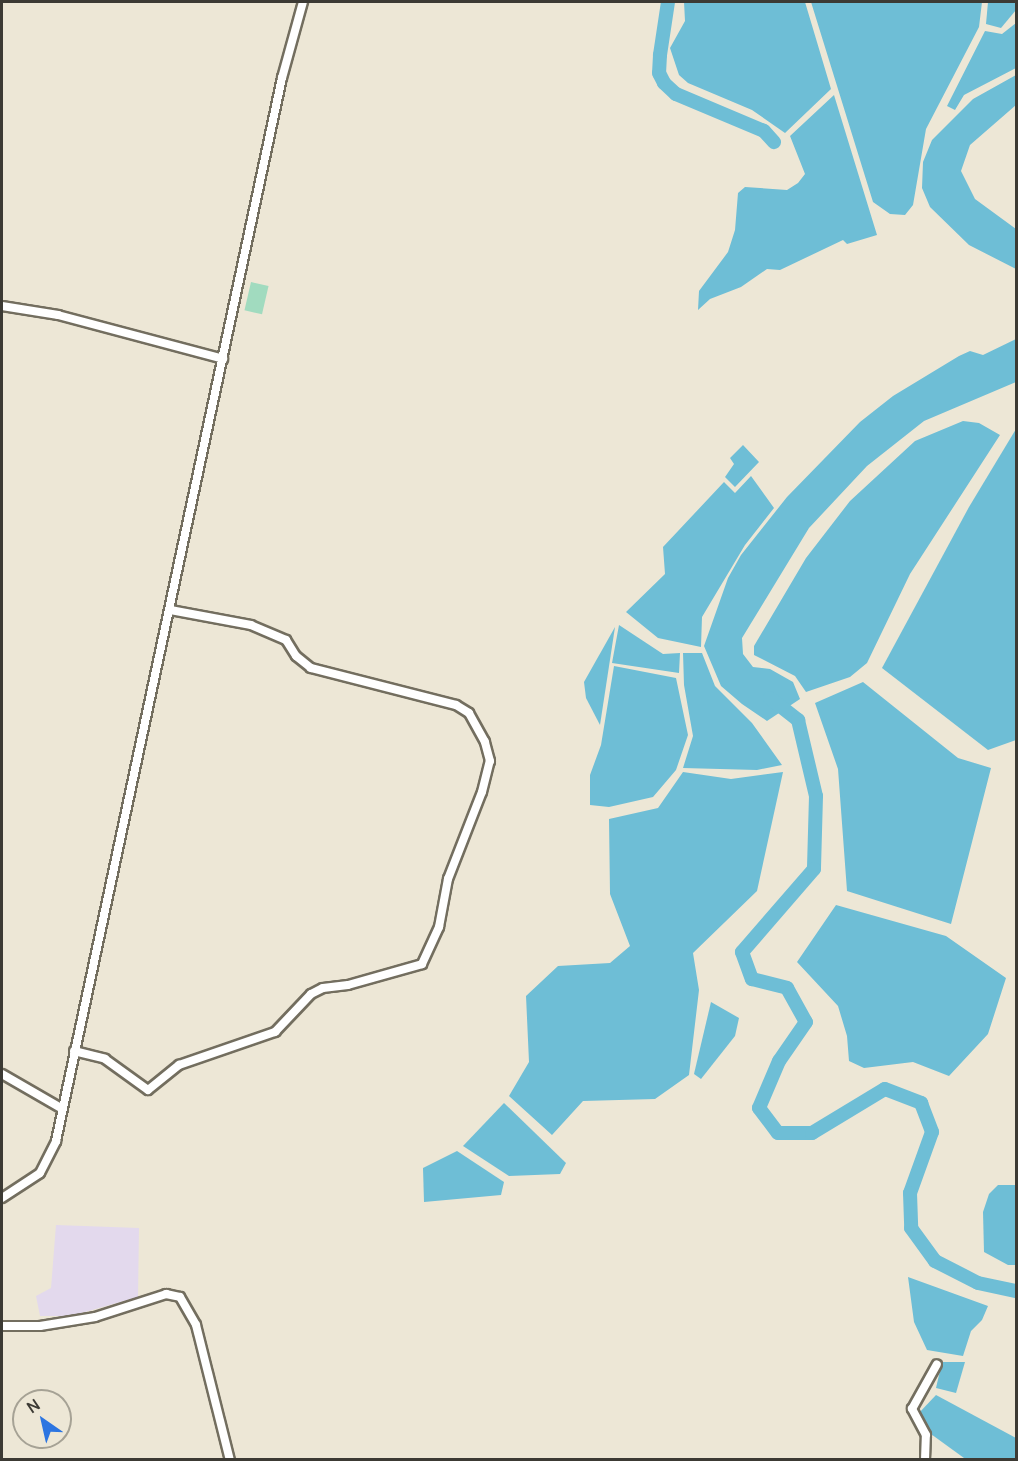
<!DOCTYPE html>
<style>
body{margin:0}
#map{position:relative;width:1018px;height:1461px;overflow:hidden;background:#ede7d6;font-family:Manrope,sans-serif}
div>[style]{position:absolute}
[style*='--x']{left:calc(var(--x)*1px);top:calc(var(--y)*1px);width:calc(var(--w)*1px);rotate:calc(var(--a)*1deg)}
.education>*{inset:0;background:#e3d9ed}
.green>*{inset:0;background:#a1dbbf;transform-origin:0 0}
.water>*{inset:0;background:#6ebed6}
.river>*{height:14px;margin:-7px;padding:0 7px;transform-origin:7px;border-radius:7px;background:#6ebed6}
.roads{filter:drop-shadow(2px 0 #736e5f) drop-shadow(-2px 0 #736e5f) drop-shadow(0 2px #736e5f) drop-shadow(0 -2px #736e5f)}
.minor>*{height:8px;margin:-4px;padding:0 4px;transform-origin:4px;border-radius:4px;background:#fff}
span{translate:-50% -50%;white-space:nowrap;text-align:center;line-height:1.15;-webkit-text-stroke:6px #ede7d6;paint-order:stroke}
.frame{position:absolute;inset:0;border:3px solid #3c3a34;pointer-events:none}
.north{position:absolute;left:12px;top:1389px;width:60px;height:60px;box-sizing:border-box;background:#ede7d6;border:2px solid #a6a295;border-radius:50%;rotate:326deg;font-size:16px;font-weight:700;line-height:24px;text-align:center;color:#3c3a34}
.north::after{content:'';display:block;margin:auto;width:21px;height:27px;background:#2c75e1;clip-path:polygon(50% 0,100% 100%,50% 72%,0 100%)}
</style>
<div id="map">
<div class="education">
<i style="clip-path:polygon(56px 1225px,139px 1228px,138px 1297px,71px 1316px,40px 1316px,36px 1296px,51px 1288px)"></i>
</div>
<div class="green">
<i style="left:251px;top:282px;width:18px;height:29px;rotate:13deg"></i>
</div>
<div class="water">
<i style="clip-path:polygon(684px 2px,805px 2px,831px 89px,785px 133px,752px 110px,688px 83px,679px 75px,670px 48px,685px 21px)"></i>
<i style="clip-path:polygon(811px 2px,982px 2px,979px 27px,926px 129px,913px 205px,905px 215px,890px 214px,873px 202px)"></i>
<i style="clip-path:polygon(988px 2px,1016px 2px,1016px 10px,1001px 28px,986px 24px)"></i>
<i style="clip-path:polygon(1016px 23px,1016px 68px,964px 95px,955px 110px,947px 106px,985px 31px,1002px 34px)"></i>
<i style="clip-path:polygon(1016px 75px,1016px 105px,970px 145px,961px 171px,975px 199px,1016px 229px,1016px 269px,969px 245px,930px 207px,922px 188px,923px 162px,932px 140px,973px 99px)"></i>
<i style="clip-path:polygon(834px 95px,877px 235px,847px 244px,843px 240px,780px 270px,767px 269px,741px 287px,710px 299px,698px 310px,699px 291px,728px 252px,735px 230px,738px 193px,745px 187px,787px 190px,798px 183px,805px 174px,790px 136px)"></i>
<i style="clip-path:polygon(1016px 339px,1016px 382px,924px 421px,867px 466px,809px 528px,742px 638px,743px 654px,753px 667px,770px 669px,793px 682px,800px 699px,767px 721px,742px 704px,721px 686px,704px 646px,728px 578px,741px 555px,787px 497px,860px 422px,893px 396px,959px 356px,970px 351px,983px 355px)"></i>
<i style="clip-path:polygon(963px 421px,979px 423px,1000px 435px,910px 574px,867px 663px,850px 677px,806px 692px,795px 676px,754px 655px,754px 646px,806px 558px,850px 501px,915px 441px)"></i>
<i style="clip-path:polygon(1016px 429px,1016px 740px,988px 750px,882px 668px,969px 507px)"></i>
<i style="clip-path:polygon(743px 445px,759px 462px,735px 487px,725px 477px,734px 464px,730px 458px)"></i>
<i style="clip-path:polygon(751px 476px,774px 508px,745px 545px,702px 617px,701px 647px,658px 638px,626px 612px,665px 574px,663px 547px,724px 482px,735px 493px)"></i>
<i style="clip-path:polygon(619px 625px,663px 654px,680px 653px,679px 673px,612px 663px)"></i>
<i style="clip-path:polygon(615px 627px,600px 725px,586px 698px,584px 682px)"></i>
<i style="clip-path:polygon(683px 653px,702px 653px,715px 686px,752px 723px,782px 765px,757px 770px,683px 768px,693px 736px,684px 685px)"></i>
<i style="clip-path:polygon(614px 666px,676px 678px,688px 735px,676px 770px,653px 797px,609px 807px,590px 805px,590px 775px,601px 745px)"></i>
<i style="clip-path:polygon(863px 682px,958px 758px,991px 768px,951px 924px,847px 891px,838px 769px,815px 703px)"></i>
<i style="clip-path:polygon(683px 772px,731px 779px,783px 772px,757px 891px,693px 953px,699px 990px,689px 1075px,655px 1099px,583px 1101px,552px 1135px,509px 1096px,529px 1062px,526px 996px,558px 966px,610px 963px,630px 946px,610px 894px,609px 819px,658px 808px)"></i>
<i style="clip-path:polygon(836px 905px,946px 936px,1006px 978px,988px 1034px,949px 1076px,913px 1062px,864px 1068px,849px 1061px,847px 1036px,838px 1006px,797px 962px)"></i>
<i style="clip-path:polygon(711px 1002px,739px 1018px,735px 1036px,701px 1079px,694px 1074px)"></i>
<i style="clip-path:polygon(504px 1103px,566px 1163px,560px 1174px,509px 1176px,463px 1146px)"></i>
<i style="clip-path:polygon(457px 1151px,504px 1182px,501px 1195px,424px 1202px,423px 1168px)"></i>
<i style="clip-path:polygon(998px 1185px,1016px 1185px,1016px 1265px,1008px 1265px,984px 1252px,983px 1212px,989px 1194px)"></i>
<i style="clip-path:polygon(908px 1277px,988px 1306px,982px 1320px,971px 1331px,963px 1356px,927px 1350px,914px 1322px)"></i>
<i style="clip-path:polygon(942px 1362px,965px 1362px,956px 1393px,936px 1388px)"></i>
<i style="clip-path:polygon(936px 1395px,1016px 1438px,1016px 1459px,964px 1458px,924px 1429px,918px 1414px)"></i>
</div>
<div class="river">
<i style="--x:668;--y:2;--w:54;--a:98.6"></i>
<i style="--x:660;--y:55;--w:18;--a:93"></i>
<i style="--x:659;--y:73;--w:11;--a:63"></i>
<i style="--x:664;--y:83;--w:16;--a:43"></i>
<i style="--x:676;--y:94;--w:95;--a:22.8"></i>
<i style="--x:764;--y:131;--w:15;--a:48"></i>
<i style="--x:770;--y:698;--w:36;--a:38"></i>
<i style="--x:798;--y:720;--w:78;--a:76.7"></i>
<i style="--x:816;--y:796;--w:73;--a:91.6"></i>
<i style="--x:814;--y:869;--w:110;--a:130.9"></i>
<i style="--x:742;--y:952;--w:29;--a:70"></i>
<i style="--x:752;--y:979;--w:36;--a:14"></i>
<i style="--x:787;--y:988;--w:39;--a:61"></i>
<i style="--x:806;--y:1022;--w:47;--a:124.7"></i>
<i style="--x:779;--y:1061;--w:51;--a:113.1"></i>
<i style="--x:759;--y:1108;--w:31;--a:53"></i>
<i style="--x:778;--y:1133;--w:34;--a:0"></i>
<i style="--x:812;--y:1133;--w:85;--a:-31.1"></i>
<i style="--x:885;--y:1089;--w:39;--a:21"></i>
<i style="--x:921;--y:1103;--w:31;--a:69"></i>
<i style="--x:932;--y:1132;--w:65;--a:109.8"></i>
<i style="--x:910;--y:1193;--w:35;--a:88"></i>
<i style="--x:911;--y:1228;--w:41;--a:54"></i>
<i style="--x:935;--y:1261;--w:48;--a:27.1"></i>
<i style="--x:978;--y:1283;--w:39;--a:12"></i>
</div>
<div class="roads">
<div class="minor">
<i style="--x:2;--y:306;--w:57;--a:9.1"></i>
<i style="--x:58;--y:315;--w:171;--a:14.9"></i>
<i style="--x:74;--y:1051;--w:32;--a:14"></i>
<i style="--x:105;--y:1059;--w:53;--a:35.8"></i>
<i style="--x:148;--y:1090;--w:40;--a:-39"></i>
<i style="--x:179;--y:1065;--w:102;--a:-19"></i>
<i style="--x:275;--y:1032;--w:52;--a:-46.5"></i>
<i style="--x:311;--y:994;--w:13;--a:-27"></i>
<i style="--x:323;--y:988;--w:25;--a:-7"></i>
<i style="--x:348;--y:985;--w:77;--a:-15.8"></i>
<i style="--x:422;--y:964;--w:41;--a:-65.3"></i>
<i style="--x:439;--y:927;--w:49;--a:-79.4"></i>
<i style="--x:448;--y:879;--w:93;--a:-68.7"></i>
<i style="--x:482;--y:792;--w:32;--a:-76"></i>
<i style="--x:490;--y:761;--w:20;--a:-105"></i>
<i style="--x:485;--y:742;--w:33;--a:-119"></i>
<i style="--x:469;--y:713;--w:15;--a:-148"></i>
<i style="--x:456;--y:705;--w:150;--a:-165.7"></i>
<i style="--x:311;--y:668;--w:19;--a:-141"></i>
<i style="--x:296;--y:656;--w:19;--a:-122"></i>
<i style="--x:286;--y:640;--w:38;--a:-157"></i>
<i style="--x:251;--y:625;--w:82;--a:-169.5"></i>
<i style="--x:2;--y:1074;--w:68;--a:30"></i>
<i style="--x:2;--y:1198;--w:45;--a:-33.3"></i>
<i style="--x:40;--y:1173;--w:36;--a:-63"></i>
<i style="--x:56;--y:1141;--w:1087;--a:-78"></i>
<i style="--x:282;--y:78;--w:79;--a:-74.6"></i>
<i style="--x:2;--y:1326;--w:38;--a:0"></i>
<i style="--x:40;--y:1326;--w:56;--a:-9.3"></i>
<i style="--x:95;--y:1317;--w:75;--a:-17.9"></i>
<i style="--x:166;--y:1294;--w:14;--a:12"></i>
<i style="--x:180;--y:1297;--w:32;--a:60"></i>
<i style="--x:196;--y:1325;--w:139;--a:75.9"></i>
<i style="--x:925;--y:1460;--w:25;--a:-88"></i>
<i style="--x:926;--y:1435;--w:30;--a:-118"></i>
<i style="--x:912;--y:1409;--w:51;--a:-60.9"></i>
</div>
</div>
<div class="frame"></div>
<div class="north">N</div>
</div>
